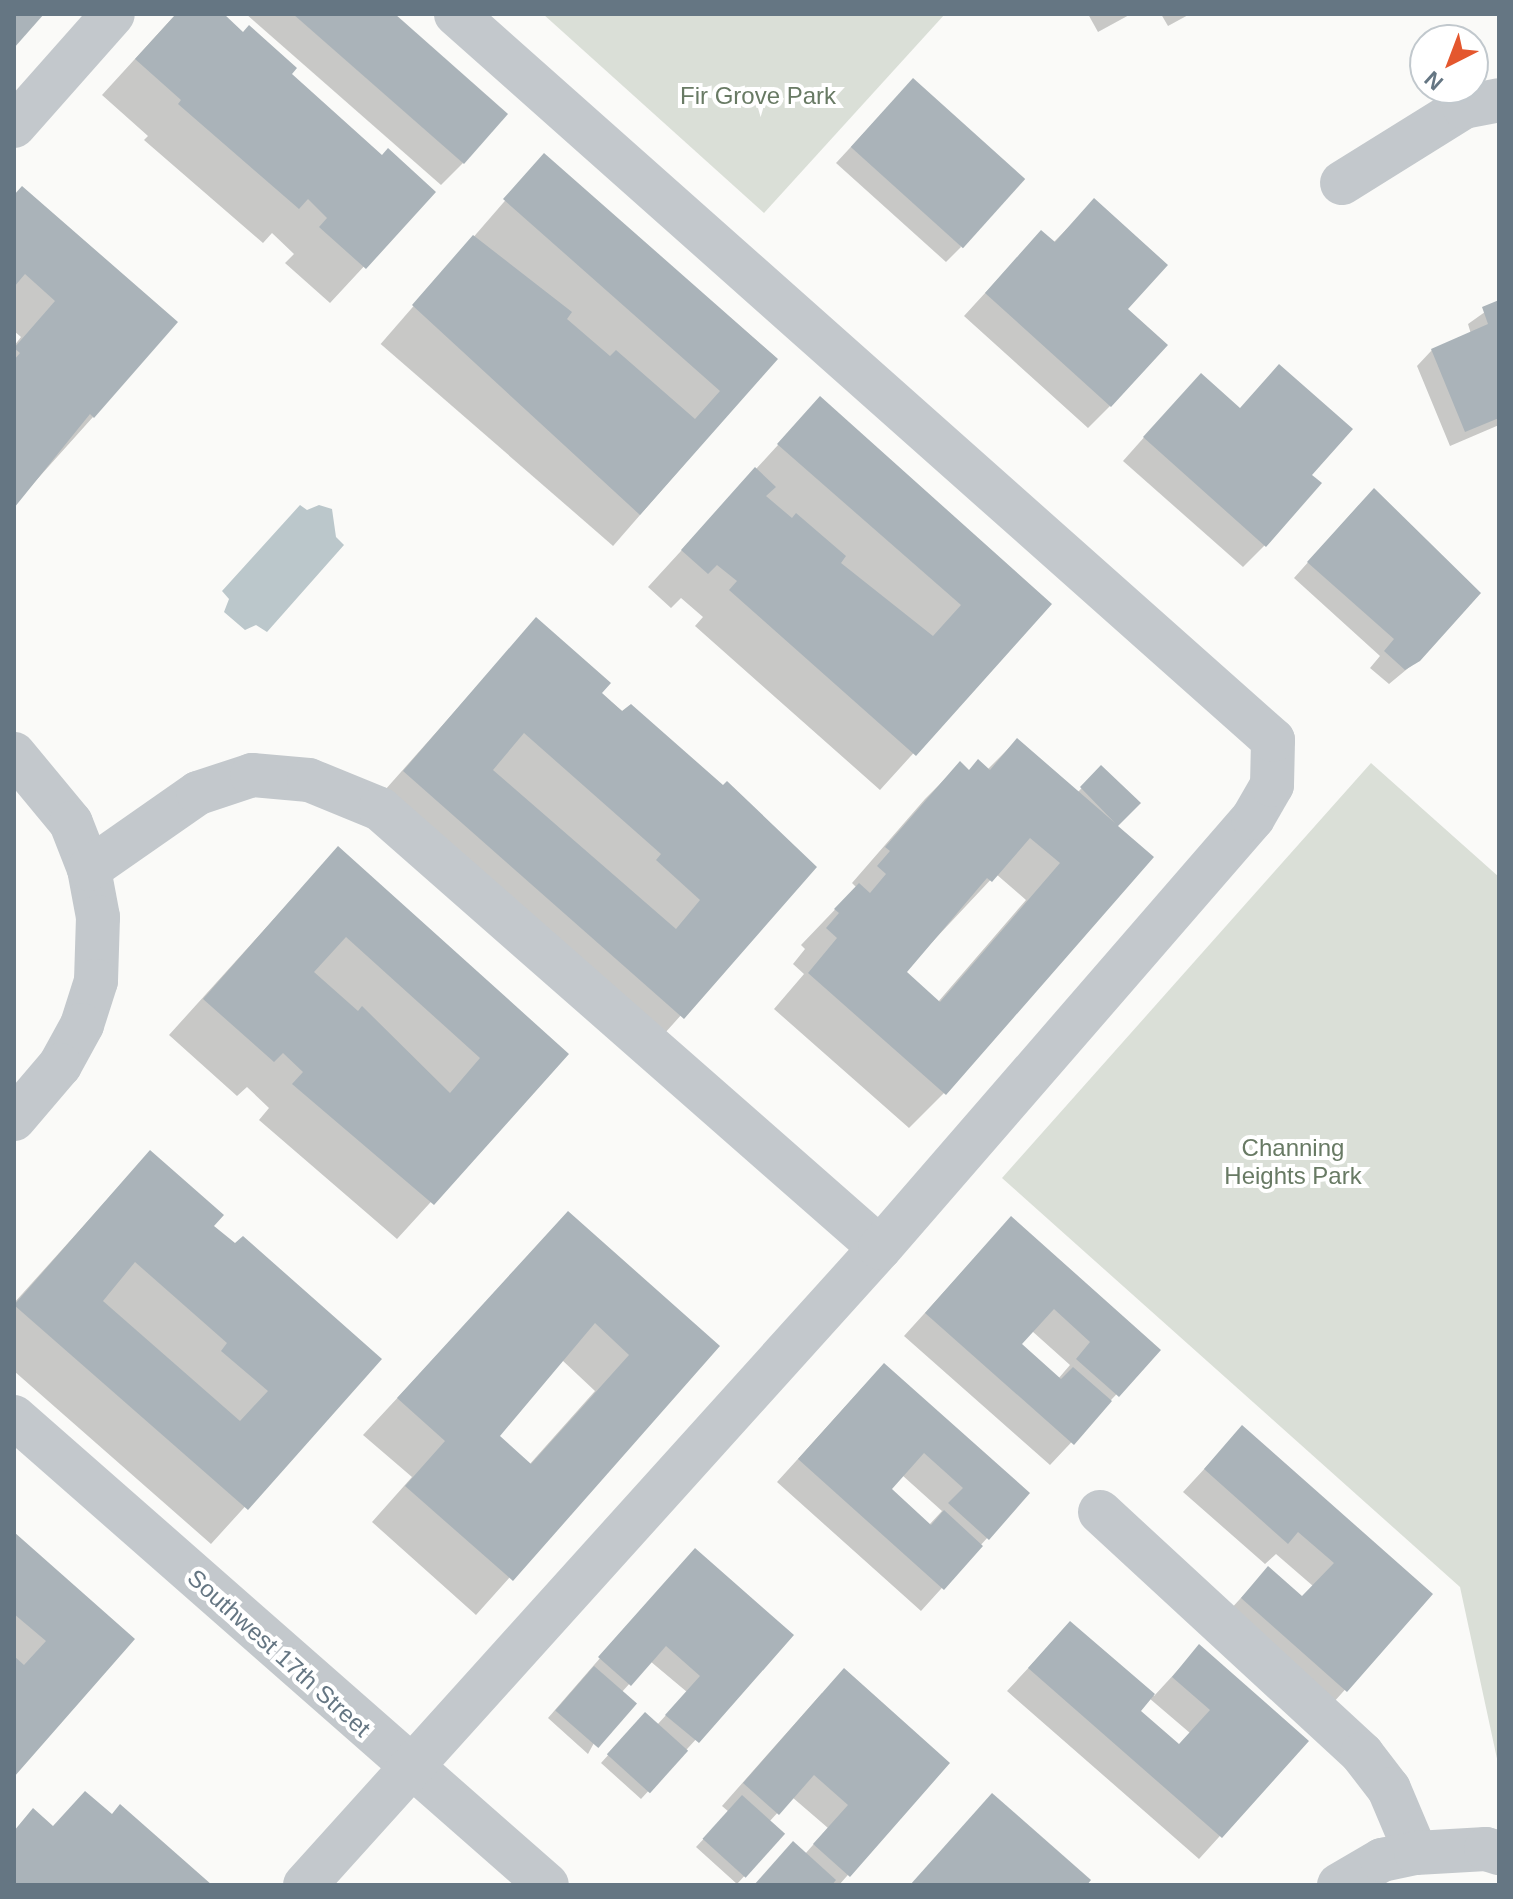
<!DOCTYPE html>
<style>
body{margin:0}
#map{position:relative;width:1513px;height:1899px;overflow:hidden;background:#fafaf8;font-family:Arial,sans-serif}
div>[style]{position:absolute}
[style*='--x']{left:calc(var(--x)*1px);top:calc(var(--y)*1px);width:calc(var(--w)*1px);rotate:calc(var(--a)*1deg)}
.green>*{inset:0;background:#dadfd7}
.water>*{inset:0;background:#bbc7cb}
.shadow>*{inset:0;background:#0003;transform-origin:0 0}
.building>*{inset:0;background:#aab3b9;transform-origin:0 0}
.minor>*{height:44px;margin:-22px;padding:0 22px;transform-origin:22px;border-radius:22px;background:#c3c8cc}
span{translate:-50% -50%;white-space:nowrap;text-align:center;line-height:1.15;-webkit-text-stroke:8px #fff;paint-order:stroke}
.park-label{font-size:24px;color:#687a64}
.street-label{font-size:24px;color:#657683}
.frame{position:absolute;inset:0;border:16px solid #657683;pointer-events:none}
.north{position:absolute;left:1409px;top:24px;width:80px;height:80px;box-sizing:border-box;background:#fff;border:2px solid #c1c8cd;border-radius:50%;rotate:222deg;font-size:22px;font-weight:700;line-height:32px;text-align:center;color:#657683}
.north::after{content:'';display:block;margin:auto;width:28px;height:36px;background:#e4572e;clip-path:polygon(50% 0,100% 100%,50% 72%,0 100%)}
</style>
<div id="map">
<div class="green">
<i style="clip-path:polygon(543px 14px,945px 14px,764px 213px)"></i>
<i style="clip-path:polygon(1371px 763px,1499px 877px,1499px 1768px,1460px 1587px,1002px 1178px)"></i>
</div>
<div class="water">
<i style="clip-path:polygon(300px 505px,307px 510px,319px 505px,332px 509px,336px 537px,344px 545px,267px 632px,256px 625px,245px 630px,224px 612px,229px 599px,222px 591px)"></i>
</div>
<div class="shadow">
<i style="clip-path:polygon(176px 14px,221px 14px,382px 157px,433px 192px,330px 303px,285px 263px,294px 254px,272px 233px,263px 243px,144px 140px,148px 136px,102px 95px)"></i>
<i style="clip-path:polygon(246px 14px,392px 14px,463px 163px,441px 185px)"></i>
<i style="clip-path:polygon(1088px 14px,1131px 14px,1098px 32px)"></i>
<i style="clip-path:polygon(1161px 14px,1190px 14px,1168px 26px)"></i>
<i style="clip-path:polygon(898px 96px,961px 247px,946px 262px,836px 163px)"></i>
<i style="left:544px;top:156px;width:308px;height:249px;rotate:41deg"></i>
<i style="clip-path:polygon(22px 188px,93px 417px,14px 505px,14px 346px,21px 337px,14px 331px,14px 196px)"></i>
<i style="clip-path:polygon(1094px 201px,1126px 310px,1110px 406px,1088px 428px,964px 316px,1041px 232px,1053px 243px)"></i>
<i style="clip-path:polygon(1499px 302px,1499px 425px,1450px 446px,1417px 366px,1432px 350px,1471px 334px,1468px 324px)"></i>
<i style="clip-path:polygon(1179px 398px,1265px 545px,1243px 567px,1123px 461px)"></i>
<i style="clip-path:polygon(820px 399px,1049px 604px,880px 790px,695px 626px,703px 617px,681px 598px,671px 608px,648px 587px)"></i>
<i style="clip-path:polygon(1359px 505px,1418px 660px,1389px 684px,1370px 668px,1380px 656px,1294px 578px)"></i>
<i style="clip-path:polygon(536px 620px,600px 693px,814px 867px,647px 1053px,369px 808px)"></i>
<i style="clip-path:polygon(evenodd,1017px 740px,1077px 793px,1101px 768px,1138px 803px,1116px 826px,944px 1093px,909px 1128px,774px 1009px,804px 974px,793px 964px,805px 949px,801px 945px,848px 896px,856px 887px,852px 883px,925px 799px,960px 764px,968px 771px,987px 770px,1017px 740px,996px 874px,1026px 900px,938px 1002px,904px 972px,996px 874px)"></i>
<i style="clip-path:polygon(338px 848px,566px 1054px,397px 1239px,259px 1120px,269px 1108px,247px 1087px,237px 1096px,169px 1035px)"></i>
<i style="clip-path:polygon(150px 1152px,211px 1226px,379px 1359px,211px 1544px,14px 1371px,14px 1303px)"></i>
<i style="clip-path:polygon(evenodd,569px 1213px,717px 1346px,476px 1615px,372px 1522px,412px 1477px,363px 1435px,569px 1213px,562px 1360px,595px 1391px,529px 1465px,497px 1437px,562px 1360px)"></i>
<i style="clip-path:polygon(evenodd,990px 1241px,1158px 1350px,1050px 1465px,904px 1336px,990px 1241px,1032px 1331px,1070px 1365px,1058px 1379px,1019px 1345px,1032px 1331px)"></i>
<i style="clip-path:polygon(evenodd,863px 1387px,1027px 1494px,921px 1611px,777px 1482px,863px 1387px,902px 1475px,942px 1511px,929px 1525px,889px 1489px,902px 1475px)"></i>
<i style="clip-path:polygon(1242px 1428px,1430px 1595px,1324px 1713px,1220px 1621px,1268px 1568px,1301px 1598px,1313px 1586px,1276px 1554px,1265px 1564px,1183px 1492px)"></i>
<i style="clip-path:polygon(14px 1535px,132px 1639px,14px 1774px)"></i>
<i style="clip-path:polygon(680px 1566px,792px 1635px,641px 1799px,601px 1763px,638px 1722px,657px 1725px,687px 1692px,650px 1661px,621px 1693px,588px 1754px,548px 1718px)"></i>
<i style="clip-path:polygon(evenodd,1070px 1623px,1154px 1696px,1200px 1646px,1306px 1741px,1199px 1859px,1007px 1691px,1070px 1623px,1149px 1698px,1190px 1733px,1178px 1746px,1138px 1711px,1149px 1698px)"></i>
<i style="clip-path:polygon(822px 1693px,947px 1763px,839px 1885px,756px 1885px,805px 1854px,828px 1828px,792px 1797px,769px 1822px,783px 1834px,737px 1884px,696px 1847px,729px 1812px,722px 1806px)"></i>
</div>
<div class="building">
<i style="clip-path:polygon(14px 14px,44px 14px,14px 48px)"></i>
<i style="clip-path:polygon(176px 14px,224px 14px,243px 32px,249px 25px,297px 68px,292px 74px,382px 155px,388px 148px,436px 192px,366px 269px,319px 227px,327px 218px,308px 199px,299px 209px,178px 104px,181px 100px,135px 59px)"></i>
<i style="clip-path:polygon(293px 14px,395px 14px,508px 114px,464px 164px)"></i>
<i style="left:913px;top:78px;width:151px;height:93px;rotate:42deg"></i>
<i style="clip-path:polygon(544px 153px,778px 359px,640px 515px,412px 305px,473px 235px,572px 312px,567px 319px,610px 356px,616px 350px,695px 419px,720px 391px,503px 199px)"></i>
<i style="clip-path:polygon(22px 186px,178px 322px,94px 418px,90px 414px,14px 508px,14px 360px,20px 353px,14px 348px,55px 301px,25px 274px,14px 287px,14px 195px)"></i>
<i style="clip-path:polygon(1094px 198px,1168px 265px,1128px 309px,1168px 345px,1111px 407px,985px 293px,1041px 230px,1055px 242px)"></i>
<i style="clip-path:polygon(1499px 300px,1499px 418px,1465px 432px,1431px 349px,1488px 324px,1482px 307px)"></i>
<i style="clip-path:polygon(1279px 364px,1353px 429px,1312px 475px,1322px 483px,1266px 547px,1143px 437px,1201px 373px,1240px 408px)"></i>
<i style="clip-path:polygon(820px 396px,1052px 604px,916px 756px,729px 590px,737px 581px,717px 565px,708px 574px,681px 550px,755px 467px,776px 487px,766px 496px,792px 518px,796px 513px,846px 556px,841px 563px,933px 636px,961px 605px,777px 444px)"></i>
<i style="clip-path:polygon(1374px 488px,1481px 593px,1420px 661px,1405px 670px,1384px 651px,1394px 639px,1307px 562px)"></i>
<i style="clip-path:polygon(evenodd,536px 617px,611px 683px,602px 693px,622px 711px,631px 704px,723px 785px,727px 781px,817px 867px,684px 1019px,403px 771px,536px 617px,524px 733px,661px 854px,656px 860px,700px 900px,676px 929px,493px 770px,524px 733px)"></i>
<i style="clip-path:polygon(evenodd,1017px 738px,1115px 823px,1080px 787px,1101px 765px,1141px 803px,1118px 826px,1154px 857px,946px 1095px,808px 973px,837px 938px,826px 928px,839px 913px,834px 909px,859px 883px,870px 893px,886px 874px,877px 866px,890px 851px,885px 847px,960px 761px,969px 770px,978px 759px,990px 770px,1017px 738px,1030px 838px,1060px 863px,940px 1002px,907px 972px,987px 878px,992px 882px,1030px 838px)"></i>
<i style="clip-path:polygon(evenodd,338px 846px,569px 1054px,434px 1205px,292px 1084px,303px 1072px,283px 1053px,274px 1062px,203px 999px,338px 846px,346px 937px,480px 1058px,450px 1093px,362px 1006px,358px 1011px,314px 972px,346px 937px)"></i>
<i style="clip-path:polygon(evenodd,150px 1150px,224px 1215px,214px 1226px,235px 1243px,243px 1236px,382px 1359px,248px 1510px,14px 1305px,150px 1150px,135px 1262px,227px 1343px,221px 1351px,268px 1391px,240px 1421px,103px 1301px,135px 1262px)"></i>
<i style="clip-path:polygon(evenodd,568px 1211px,720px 1346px,513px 1581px,405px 1486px,445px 1441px,397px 1398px,568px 1211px,595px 1323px,629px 1355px,531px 1464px,500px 1436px,595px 1323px)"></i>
<i style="clip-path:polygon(1011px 1216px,1161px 1350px,1119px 1397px,1076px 1359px,1090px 1342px,1054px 1309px,1022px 1344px,1061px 1379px,1073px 1367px,1112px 1401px,1074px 1445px,925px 1313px)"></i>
<i style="clip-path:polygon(884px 1363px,1030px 1493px,989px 1540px,948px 1503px,963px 1488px,924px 1453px,892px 1489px,931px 1525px,944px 1510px,983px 1546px,944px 1590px,798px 1459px)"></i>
<i style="clip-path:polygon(1242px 1425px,1433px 1594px,1347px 1692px,1241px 1598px,1268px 1566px,1302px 1596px,1334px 1563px,1298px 1532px,1288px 1544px,1204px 1469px)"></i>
<i style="clip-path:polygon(14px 1532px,135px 1639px,14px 1777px,14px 1656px,24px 1665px,46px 1641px,14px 1614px)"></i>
<i style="clip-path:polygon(695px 1548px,794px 1635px,699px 1743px,665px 1715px,700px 1676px,666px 1646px,631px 1686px,598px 1657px)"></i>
<i style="clip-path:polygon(1070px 1621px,1155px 1694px,1141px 1711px,1179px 1744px,1210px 1710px,1172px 1677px,1199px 1644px,1309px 1741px,1222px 1838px,1028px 1668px)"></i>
<i style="left:594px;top:1666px;width:57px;height:59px;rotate:41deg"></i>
<i style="clip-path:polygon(844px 1668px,950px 1763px,850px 1877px,813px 1844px,848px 1805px,814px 1775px,779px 1815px,743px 1783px)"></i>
<i style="left:645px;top:1712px;width:58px;height:57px;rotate:42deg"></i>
<i style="clip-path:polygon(85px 1791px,112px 1814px,120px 1804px,212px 1885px,14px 1885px,14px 1831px,33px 1808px,53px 1826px)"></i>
<i style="clip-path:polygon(992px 1793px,1091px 1880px,1087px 1885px,910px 1885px)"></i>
<i style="left:742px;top:1795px;width:58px;height:59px;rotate:42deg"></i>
<i style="clip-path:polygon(793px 1841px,836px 1880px,832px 1885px,754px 1885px)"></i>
</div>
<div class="minor">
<i style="--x:14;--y:126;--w:149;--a:-48.5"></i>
<i style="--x:1342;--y:183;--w:144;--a:-31.9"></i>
<i style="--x:1464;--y:107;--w:36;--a:-11"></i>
<i style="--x:14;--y:754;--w:89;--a:50.4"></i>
<i style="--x:71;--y:823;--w:49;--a:68.6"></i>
<i style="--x:89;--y:869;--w:49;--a:79.4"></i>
<i style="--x:98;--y:917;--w:64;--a:91.8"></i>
<i style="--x:96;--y:981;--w:46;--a:107.7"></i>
<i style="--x:82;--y:1025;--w:46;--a:118.8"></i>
<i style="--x:60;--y:1065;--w:71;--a:130.4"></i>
<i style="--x:89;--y:869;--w:133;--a:-34.9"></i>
<i style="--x:198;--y:793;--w:57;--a:-18.4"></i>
<i style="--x:252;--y:775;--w:57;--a:5"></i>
<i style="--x:309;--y:780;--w:77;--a:22.2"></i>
<i style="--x:380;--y:809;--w:665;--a:41.28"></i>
<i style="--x:14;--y:1417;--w:709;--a:41.28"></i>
<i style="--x:1100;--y:1512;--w:357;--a:42.7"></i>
<i style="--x:1362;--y:1754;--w:44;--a:52.4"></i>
<i style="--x:1389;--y:1789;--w:69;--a:67.1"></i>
<i style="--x:305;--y:1885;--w:858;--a:-47.93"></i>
<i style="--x:880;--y:1248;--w:569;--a:-49.06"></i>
<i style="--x:1253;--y:818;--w:38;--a:-60"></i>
<i style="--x:1272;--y:785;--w:45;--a:-88.7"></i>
<i style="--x:1273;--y:740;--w:1093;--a:-138.38"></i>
<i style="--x:1339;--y:1885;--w:50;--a:-30.2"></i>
<i style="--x:1382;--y:1860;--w:35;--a:-12"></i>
<i style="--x:1416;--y:1853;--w:70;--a:-3.3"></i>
<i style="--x:1486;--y:1849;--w:14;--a:17"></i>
</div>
<div class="park-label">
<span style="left:758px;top:96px">Fir Grove Park</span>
<span style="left:1293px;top:1162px">Channing<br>Heights Park</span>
</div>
<div class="street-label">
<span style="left:279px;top:1653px;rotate:42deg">Southwest 17th Street</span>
</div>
<div class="frame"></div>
<div class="north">N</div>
</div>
